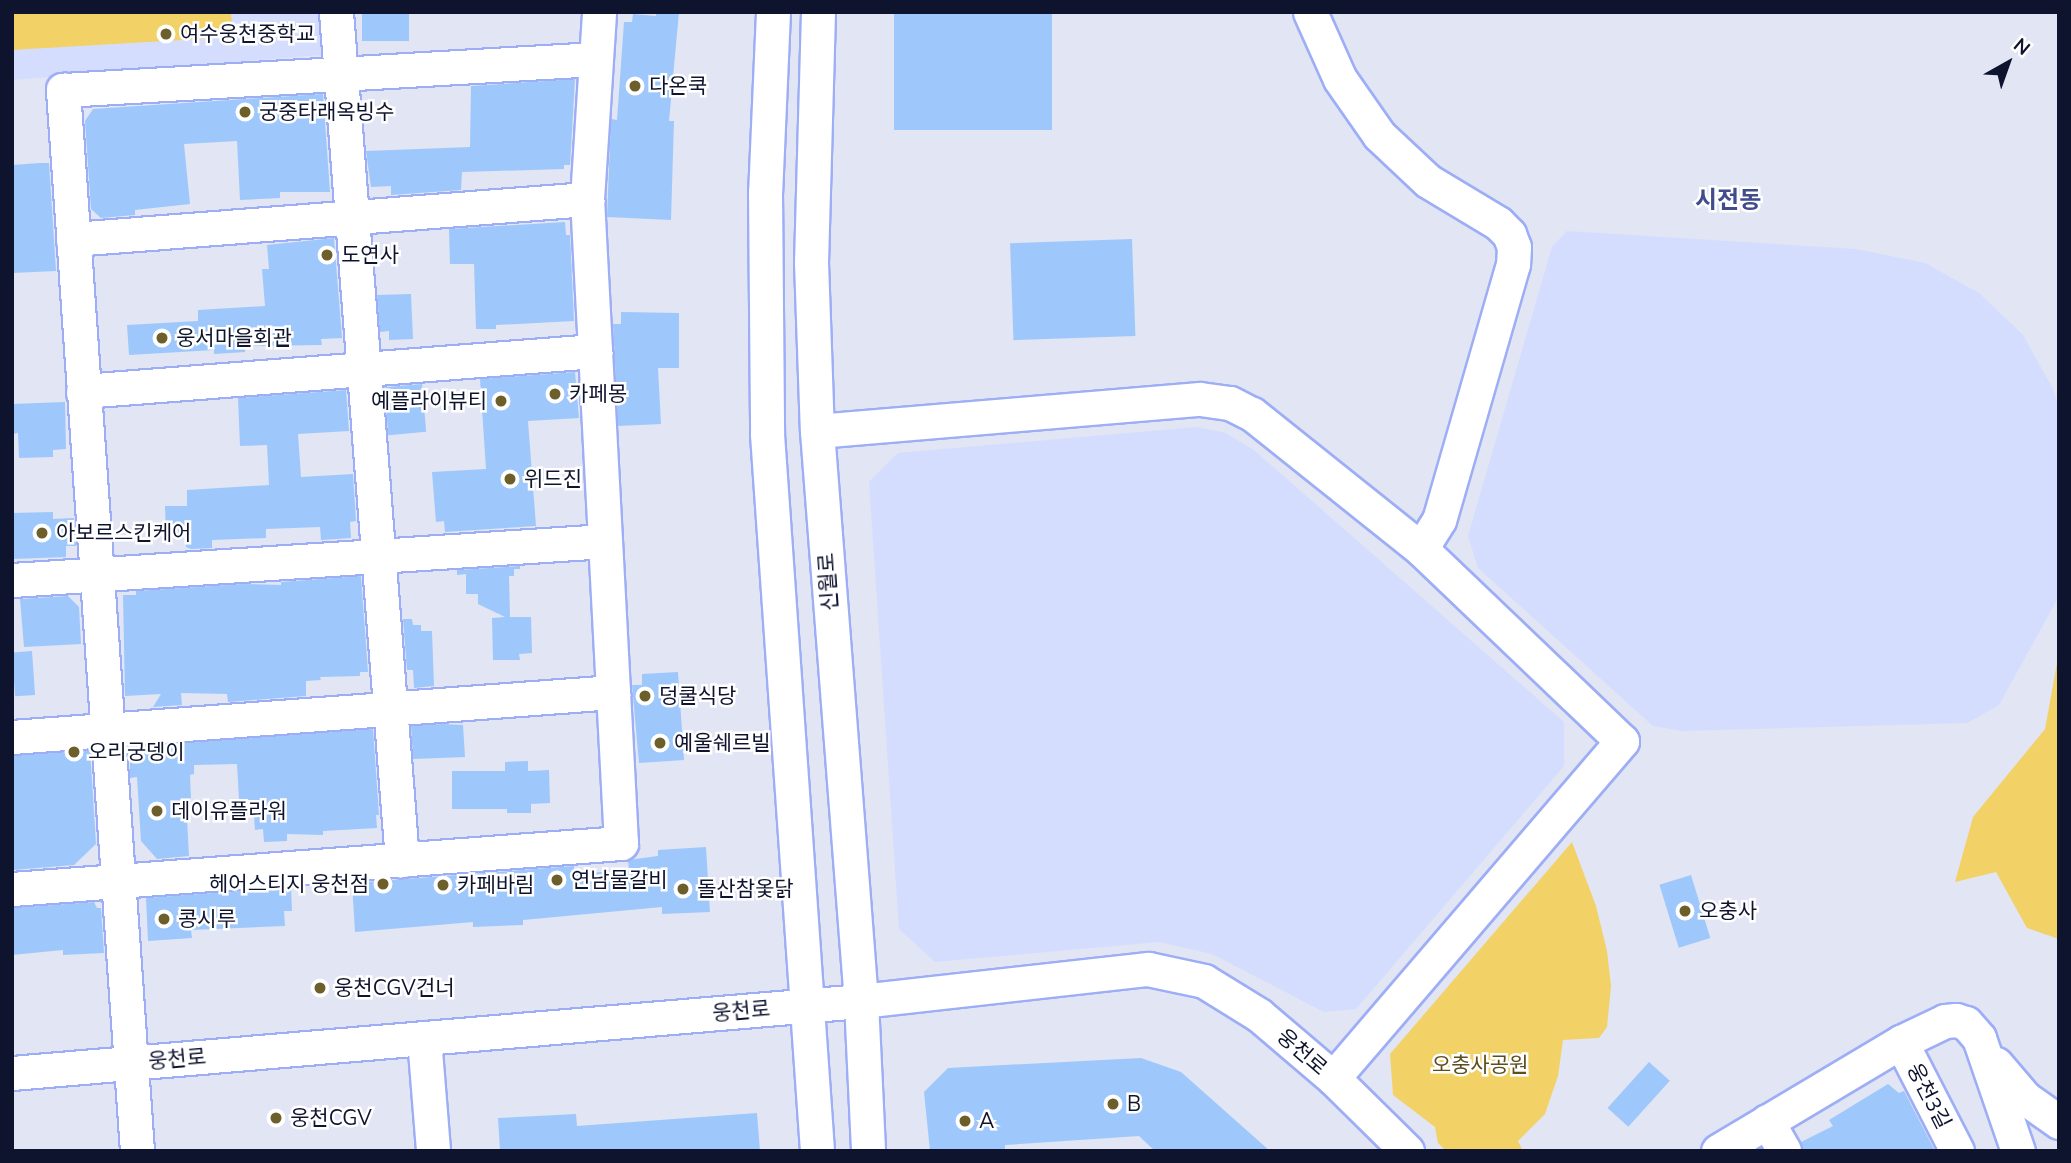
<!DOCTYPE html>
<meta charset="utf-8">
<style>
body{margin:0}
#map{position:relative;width:2071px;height:1163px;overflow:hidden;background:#e1e5f4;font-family:"Nunito Sans","Noto Sans KR",sans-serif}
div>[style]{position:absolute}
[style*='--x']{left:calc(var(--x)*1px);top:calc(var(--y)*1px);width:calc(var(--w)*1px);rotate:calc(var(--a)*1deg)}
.built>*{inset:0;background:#d4ddfe}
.green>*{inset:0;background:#f2d266}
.building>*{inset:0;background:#9ec8fb;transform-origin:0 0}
.roads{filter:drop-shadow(2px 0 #9daef6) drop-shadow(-2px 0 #9daef6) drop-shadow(0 2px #9daef6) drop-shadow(0 -2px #9daef6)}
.minor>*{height:33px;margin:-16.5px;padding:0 16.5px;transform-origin:16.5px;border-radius:16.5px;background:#fff}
.dots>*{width:19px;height:19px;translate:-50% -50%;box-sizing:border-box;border:4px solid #fff;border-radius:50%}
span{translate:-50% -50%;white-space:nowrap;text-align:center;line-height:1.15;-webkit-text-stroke:5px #fff;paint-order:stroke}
.poi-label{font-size:21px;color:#0f142e}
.left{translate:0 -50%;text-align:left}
.right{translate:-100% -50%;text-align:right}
.street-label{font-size:21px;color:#0f142e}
.park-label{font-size:21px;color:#5c4e1e}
.quarter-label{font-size:24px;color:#404c8b;font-weight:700}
.frame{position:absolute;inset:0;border:14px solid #0f142e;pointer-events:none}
.north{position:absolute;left:1973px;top:28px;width:70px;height:70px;-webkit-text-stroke:5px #fff;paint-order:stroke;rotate:40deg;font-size:19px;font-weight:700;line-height:28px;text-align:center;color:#0f142e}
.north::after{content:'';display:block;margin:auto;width:24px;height:32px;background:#0f142e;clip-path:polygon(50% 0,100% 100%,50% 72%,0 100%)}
</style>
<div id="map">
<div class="built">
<i style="clip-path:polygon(12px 12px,318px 12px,321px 55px,12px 80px)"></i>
<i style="clip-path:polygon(1567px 231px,1856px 249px,1925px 263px,1979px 293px,2023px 335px,2053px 389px,2059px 408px,2059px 596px,1999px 705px,1967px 723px,1683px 731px,1653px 726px,1478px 568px,1468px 536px,1552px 247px)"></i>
<i style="clip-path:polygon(1197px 427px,1226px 433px,1255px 451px,1564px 722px,1564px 766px,1356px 1009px,1324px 1012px,1212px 954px,1159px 942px,935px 962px,899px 929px,869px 482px,898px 453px)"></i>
</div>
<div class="green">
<i style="clip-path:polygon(12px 12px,231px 12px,233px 37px,12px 50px)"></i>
<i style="clip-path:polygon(2059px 652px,2059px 939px,2027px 928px,1996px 872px,1955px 882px,1973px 817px,2045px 729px)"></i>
<i style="clip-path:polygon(1572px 842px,1596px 906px,1607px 951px,1611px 986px,1607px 1027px,1599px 1038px,1563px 1040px,1558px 1076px,1545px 1114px,1518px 1141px,1523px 1151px,1446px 1151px,1438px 1143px,1435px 1127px,1393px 1095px,1390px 1054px)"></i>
</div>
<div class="building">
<i style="left:362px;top:12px;width:47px;height:29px"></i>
<i style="clip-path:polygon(656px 12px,679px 12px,669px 121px,674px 121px,671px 220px,607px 217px,611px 119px,617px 120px,624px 22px,632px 22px,633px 14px,656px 16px)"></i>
<i style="left:894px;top:12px;width:158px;height:118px"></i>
<i style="clip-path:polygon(575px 79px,570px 165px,564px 165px,564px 169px,462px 172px,461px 190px,391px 195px,391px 186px,371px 187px,366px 151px,470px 147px,471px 86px)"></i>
<i style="clip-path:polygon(323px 94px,330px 192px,280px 192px,280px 198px,240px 200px,237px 141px,184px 144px,190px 204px,135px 210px,135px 215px,101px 218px,91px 209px,85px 121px,93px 109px)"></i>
<i style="clip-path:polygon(40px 163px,49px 163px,56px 271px,12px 273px,12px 165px)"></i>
<i style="clip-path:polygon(565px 222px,566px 235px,570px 235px,574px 321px,496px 325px,496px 329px,476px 329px,474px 264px,450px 264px,449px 229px)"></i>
<i style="clip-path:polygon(334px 238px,342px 338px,321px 339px,322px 345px,245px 346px,245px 352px,214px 354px,214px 350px,129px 355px,127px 325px,198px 321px,198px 310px,265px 306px,262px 269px,269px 269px,267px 245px)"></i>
<i style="left:1132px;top:239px;width:97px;height:122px;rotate:88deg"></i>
<i style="clip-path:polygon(411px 294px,413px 339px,389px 340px,389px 331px,380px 332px,377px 295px)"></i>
<i style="clip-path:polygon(621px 312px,679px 313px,679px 368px,658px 368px,661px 424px,618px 426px,613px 324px,621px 324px)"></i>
<i style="clip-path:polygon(575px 372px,579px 418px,528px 421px,536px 526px,445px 532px,444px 521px,436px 522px,432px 472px,486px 469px,480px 379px)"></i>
<i style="left:422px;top:384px;width:48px;height:38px;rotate:85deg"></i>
<i style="clip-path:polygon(346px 390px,349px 431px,298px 434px,301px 477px,353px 474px,356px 521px,350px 522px,351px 538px,321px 540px,320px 527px,266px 529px,266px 538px,212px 540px,212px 548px,191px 549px,186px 547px,185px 535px,166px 536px,165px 506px,187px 506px,187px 490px,269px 485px,267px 445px,240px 446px,238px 398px)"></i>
<i style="clip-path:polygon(65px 402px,66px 449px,53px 450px,53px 457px,19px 458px,18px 433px,12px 434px,12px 404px)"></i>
<i style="clip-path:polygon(53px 512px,53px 519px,74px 518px,76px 546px,66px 546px,66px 557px,12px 559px,12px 513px)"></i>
<i style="clip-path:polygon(520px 566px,520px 569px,514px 569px,514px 576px,509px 576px,510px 617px,531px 617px,532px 653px,519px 654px,520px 660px,493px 660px,492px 618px,505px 617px,478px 604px,478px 594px,466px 594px,466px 574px,457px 575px,457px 570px)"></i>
<i style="clip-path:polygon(361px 576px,368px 672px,360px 672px,360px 676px,320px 677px,321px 680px,306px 681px,306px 696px,228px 702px,227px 694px,181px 693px,182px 705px,153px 707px,161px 694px,125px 696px,123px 595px,136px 595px,136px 591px,242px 584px,281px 585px,281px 582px)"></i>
<i style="clip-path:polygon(68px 596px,79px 607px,81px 644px,24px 647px,20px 599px)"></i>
<i style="clip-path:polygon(403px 619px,412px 619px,413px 625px,421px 625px,421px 631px,432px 631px,434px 686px,414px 688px,413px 670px,407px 670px)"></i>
<i style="left:32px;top:651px;width:44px;height:20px;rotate:86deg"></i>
<i style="clip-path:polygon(678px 672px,684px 760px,639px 763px,632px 685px,642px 685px,642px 674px)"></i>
<i style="clip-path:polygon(442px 724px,463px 725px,465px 757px,413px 759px,411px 726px)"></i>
<i style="clip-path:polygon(373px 729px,379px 815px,376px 815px,377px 828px,323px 831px,323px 835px,287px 834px,287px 841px,264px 842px,263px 829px,255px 830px,254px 816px,240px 817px,237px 764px,194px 765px,194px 774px,190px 775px,191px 800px,186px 801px,189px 856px,157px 859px,141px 841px,137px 777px,130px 778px,130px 747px)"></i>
<i style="clip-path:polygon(90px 750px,96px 844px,74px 865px,12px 870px,12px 756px)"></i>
<i style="clip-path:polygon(528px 761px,528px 771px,549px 770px,550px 803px,531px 804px,531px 813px,507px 813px,507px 809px,452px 809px,452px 771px,505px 771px,505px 762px)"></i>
<i style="clip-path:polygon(706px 847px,710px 912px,662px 914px,662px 907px,523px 920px,523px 925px,473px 927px,473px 922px,355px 932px,352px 883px,574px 866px,574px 874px,629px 870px,628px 860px,658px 856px,658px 850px)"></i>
<i style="left:1691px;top:875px;width:66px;height:33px;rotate:73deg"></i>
<i style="clip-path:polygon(291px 887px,292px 911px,284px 911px,285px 926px,191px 930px,192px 938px,148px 941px,146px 898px)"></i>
<i style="clip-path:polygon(94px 902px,97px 908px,101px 908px,104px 953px,63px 955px,63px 950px,12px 955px,12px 908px)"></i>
<i style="clip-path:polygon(1141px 1058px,1181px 1072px,1270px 1151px,1155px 1151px,1139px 1136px,1005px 1145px,1005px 1151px,930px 1151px,924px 1092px,948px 1068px)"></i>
<i style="left:1649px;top:1062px;width:28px;height:62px;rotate:42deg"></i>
<i style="clip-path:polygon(1888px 1084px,1899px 1093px,1904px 1091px,1935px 1151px,1803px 1151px,1801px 1142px,1833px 1126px,1829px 1120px)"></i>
<i style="clip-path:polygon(757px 1113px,760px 1151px,500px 1151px,498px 1118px,576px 1114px,577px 1126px)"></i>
</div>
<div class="roads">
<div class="minor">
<i style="--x:336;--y:12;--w:851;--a:85.55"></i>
<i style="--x:773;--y:12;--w:180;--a:92.5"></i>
<i style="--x:765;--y:192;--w:242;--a:89.5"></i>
<i style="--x:767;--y:434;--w:719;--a:86.01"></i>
<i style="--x:818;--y:12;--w:250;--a:91.6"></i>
<i style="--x:811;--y:262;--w:169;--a:88"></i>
<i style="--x:817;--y:431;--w:572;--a:85.59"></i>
<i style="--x:861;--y:1001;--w:150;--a:87.3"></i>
<i style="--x:1310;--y:12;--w:73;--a:65.9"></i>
<i style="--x:1340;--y:79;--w:68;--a:55.1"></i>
<i style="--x:1379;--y:135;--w:67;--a:43.2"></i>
<i style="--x:1428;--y:181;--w:82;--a:31"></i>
<i style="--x:1498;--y:223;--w:16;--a:45"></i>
<i style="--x:1509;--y:234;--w:14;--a:69"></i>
<i style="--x:1514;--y:247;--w:17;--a:93"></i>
<i style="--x:1513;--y:264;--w:266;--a:106.1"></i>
<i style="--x:1439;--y:520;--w:34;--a:122"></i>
<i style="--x:73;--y:239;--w:516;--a:-4.45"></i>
<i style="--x:83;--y:391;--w:514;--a:-4.47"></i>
<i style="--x:817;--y:431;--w:384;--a:-4.8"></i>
<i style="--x:1200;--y:399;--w:30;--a:8"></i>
<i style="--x:1230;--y:403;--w:25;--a:27"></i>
<i style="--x:1252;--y:414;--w:216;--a:38.6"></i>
<i style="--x:1421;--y:549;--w:278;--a:43.7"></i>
<i style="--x:1622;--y:741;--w:444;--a:130.6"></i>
<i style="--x:12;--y:580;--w:594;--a:-3.76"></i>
<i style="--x:12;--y:737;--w:603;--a:-4.28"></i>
<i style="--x:12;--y:889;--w:611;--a:-4.32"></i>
<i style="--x:621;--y:843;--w:645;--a:-93.02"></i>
<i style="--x:587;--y:199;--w:187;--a:-86.3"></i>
<i style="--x:424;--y:1038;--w:113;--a:85.4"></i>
<i style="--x:1901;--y:1042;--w:123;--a:62.8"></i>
<i style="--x:1996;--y:1064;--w:45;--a:49.5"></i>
<i style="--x:2025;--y:1098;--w:42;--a:35.2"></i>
<i style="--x:12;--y:1073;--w:852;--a:-4.85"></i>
<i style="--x:861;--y:1001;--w:289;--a:-6.4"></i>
<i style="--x:1148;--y:969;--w:57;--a:12.1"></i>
<i style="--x:1204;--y:981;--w:65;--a:31.7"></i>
<i style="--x:1259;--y:1015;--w:97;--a:40.4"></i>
<i style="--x:1333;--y:1078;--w:104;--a:44.6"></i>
<i style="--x:1767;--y:1121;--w:34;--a:60"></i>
<i style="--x:137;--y:1151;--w:1064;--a:-93.99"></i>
<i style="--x:63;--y:90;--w:533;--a:-3.33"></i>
<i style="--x:1718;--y:1151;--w:213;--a:-30.8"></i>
<i style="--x:1901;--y:1042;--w:49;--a:-25.5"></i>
<i style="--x:1945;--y:1021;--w:11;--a:-5"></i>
<i style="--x:1956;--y:1020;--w:10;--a:17"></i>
<i style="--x:1966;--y:1023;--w:20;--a:49"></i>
<i style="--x:1979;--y:1038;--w:120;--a:71"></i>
</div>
</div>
<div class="dots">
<i style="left:166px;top:34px;background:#6d5f2c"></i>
<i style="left:635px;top:86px;background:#6d5f2c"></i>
<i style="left:245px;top:112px;background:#6d5f2c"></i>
<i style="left:327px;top:255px;background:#6d5f2c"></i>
<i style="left:162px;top:338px;background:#6d5f2c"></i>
<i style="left:555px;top:394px;background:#6d5f2c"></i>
<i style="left:501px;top:401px;background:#6d5f2c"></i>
<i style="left:510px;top:479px;background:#6d5f2c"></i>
<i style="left:42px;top:533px;background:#6d5f2c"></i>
<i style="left:645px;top:696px;background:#6d5f2c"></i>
<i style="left:660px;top:743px;background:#6d5f2c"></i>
<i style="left:74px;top:752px;background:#6d5f2c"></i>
<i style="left:157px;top:811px;background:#6d5f2c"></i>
<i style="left:557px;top:880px;background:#6d5f2c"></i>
<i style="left:383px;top:884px;background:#6d5f2c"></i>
<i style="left:443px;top:885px;background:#6d5f2c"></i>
<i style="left:683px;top:889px;background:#6d5f2c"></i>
<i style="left:1685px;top:911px;background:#6d5f2c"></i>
<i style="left:164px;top:919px;background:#6d5f2c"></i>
<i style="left:320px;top:988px;background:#6d5f2c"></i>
<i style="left:1113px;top:1104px;background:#6d5f2c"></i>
<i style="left:276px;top:1118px;background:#6d5f2c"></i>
<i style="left:965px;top:1121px;background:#6d5f2c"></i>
</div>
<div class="poi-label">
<span class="left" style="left:180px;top:34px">여수웅천중학교</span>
<span class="left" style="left:649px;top:86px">다온쿡</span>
<span class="left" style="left:259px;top:112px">궁중타래옥빙수</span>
<span class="left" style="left:341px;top:255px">도연사</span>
<span class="left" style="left:176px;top:338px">웅서마을회관</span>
<span class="left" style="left:569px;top:394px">카페몽</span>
<span class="right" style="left:487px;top:401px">예플라이뷰티</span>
<span class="left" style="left:524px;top:479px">위드진</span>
<span class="left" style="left:56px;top:533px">아보르스킨케어</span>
<span class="left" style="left:659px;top:696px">덩쿨식당</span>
<span class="left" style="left:674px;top:743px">예울쉐르빌</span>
<span class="left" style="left:88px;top:752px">오리궁뎅이</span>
<span class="left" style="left:171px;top:811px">데이유플라워</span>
<span class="left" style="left:571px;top:880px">연남물갈비</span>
<span class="right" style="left:369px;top:884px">헤어스티지 웅천점</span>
<span class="left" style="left:457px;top:885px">카페바림</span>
<span class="left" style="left:697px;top:889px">돌산참옻닭</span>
<span class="left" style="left:1699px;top:911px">오충사</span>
<span class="left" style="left:178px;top:919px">콩시루</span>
<span class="left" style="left:334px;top:988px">웅천CGV건너</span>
<span class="left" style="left:1127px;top:1104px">B</span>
<span class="left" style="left:290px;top:1118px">웅천CGV</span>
<span class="left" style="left:979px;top:1121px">A</span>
</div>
<div class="street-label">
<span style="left:828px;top:582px;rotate:-94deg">신월로</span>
<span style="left:741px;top:1011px;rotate:-5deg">웅천로</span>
<span style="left:1302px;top:1052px;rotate:41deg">웅천로</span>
<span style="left:177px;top:1059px;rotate:-5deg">웅천로</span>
<span style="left:1929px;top:1096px;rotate:63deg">웅천3길</span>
</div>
<div class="park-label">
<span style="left:1480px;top:1065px">오충사공원</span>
</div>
<div class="quarter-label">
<span style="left:1728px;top:201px">시전동</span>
</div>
<div class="frame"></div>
<div class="north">N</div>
</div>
